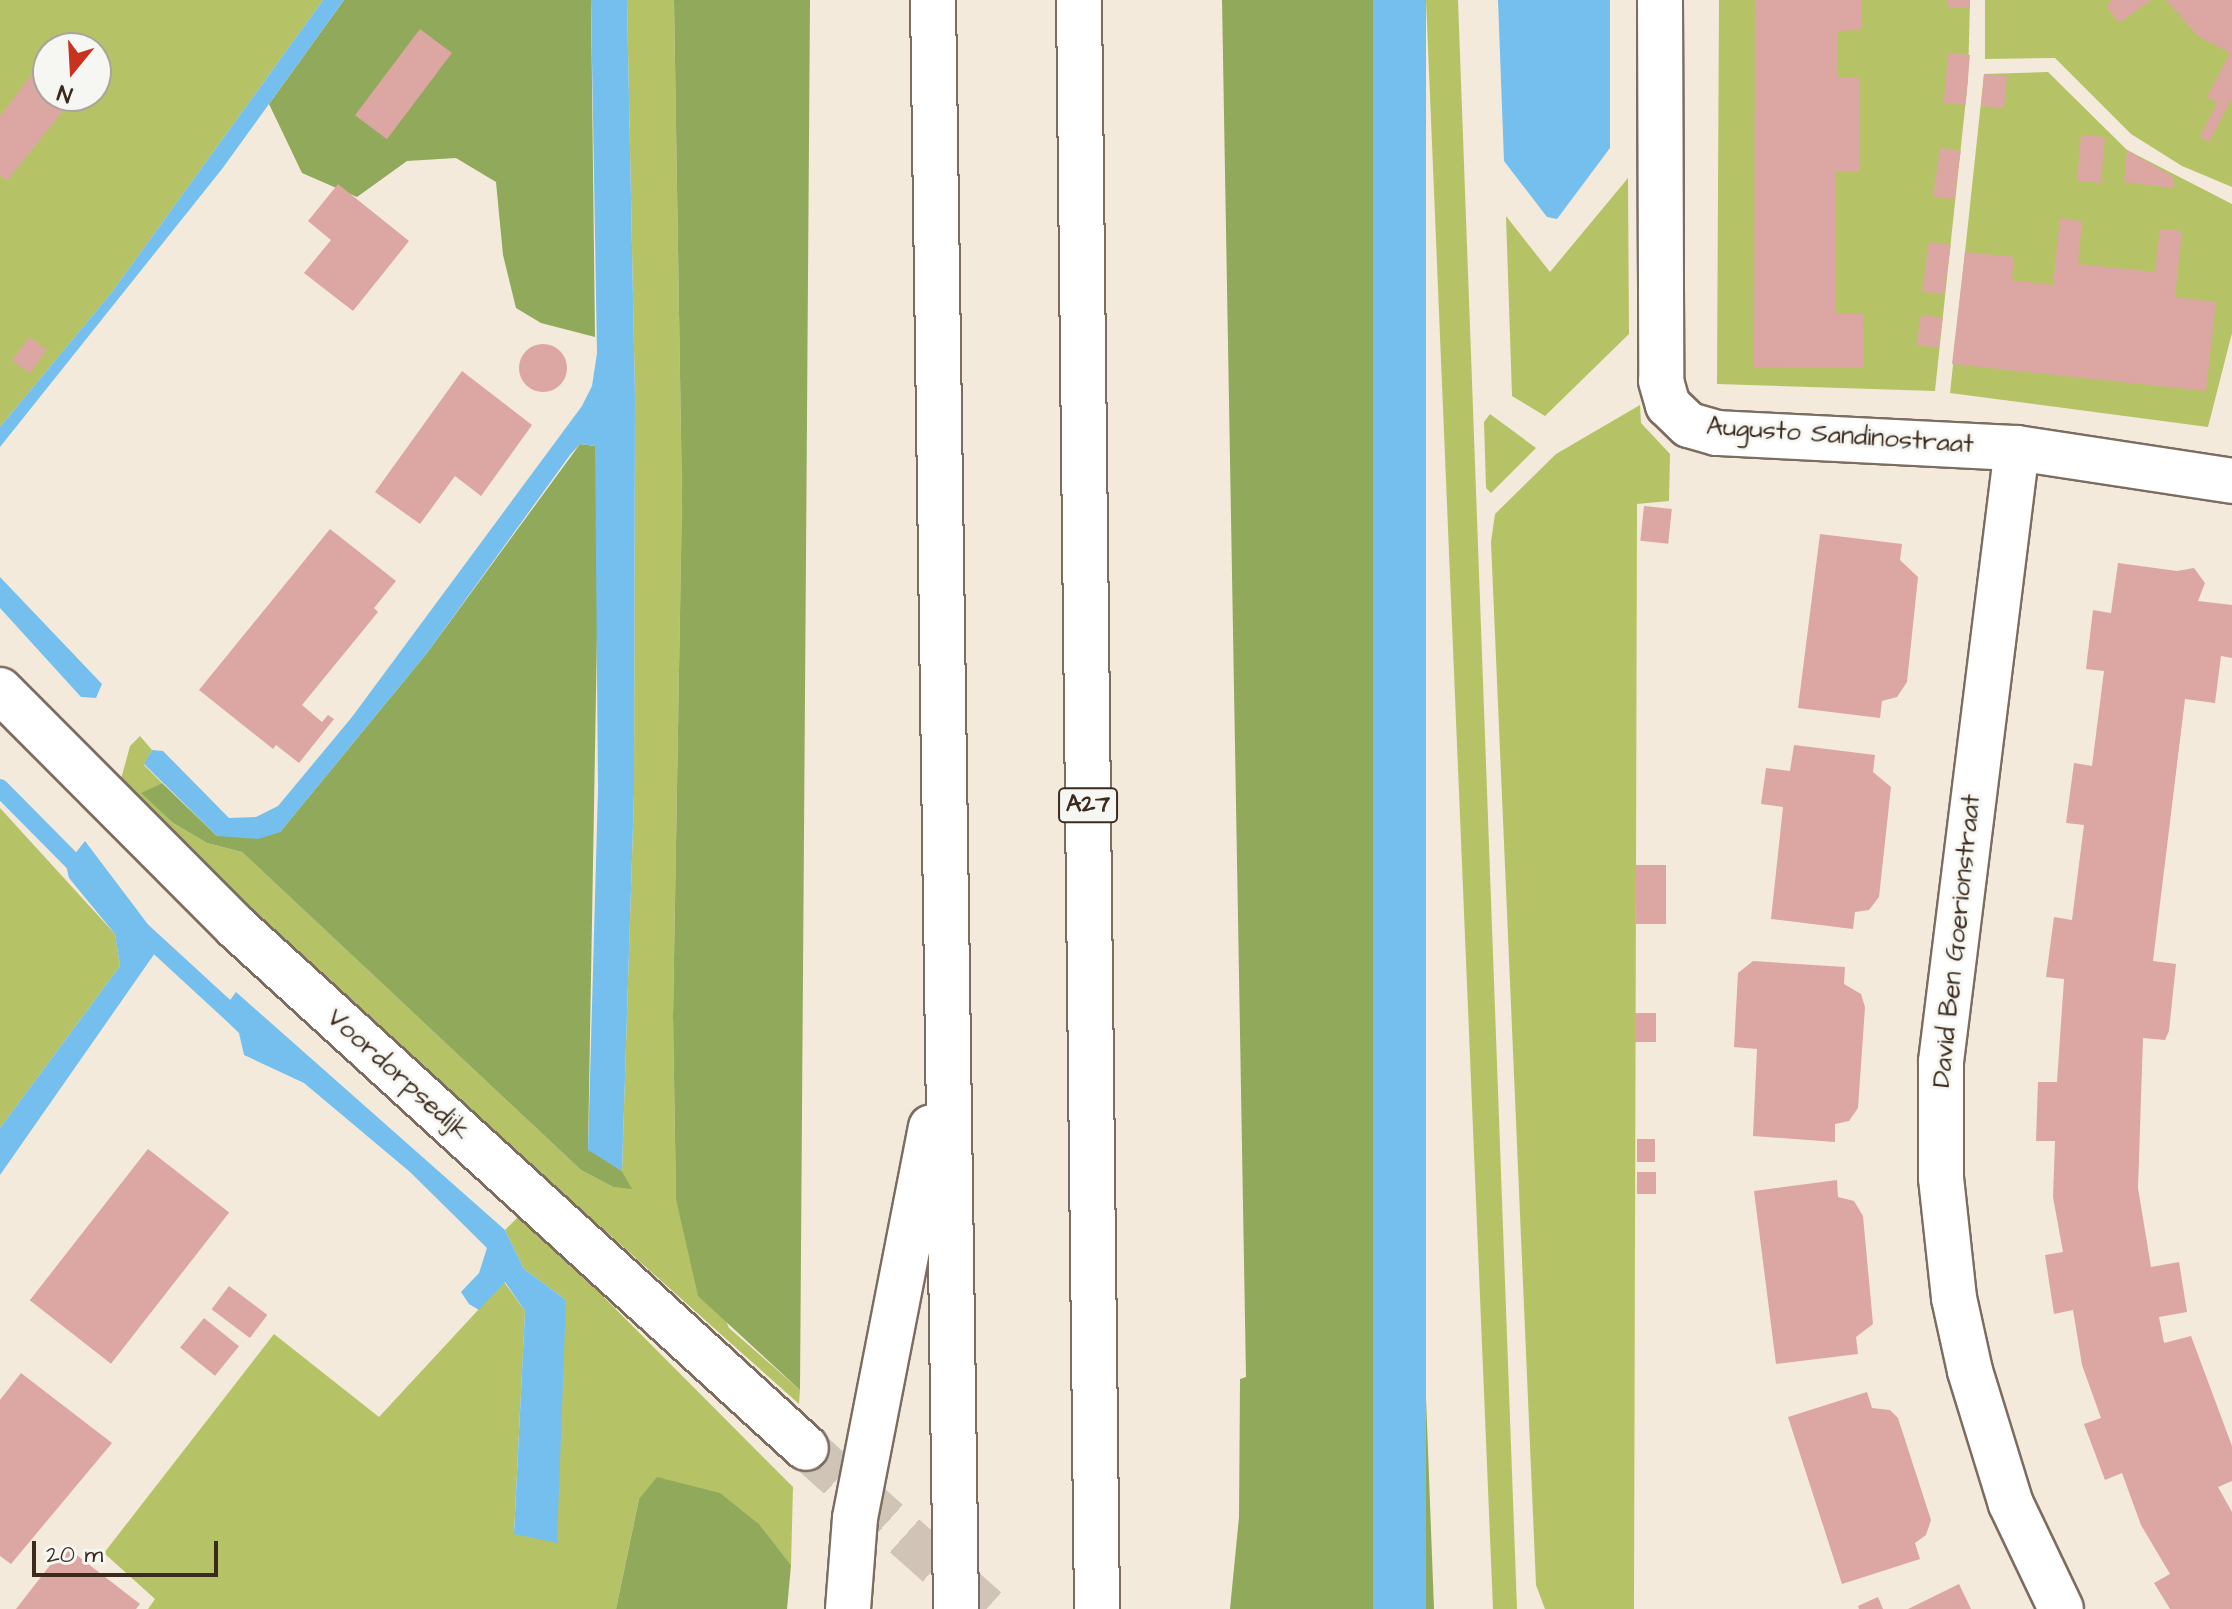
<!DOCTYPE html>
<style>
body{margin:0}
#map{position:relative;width:2232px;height:1609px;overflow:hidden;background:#f4eadb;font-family:"Architects Daughter",sans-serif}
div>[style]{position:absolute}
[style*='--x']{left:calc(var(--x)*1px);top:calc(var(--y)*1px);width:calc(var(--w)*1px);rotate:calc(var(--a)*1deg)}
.green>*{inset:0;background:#b5c366}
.forest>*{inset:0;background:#90a95b}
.water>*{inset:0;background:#75bfee;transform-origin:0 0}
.stream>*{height:18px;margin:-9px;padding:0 9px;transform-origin:9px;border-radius:9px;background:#75bfee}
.building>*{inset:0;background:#dca6a2;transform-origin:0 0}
.round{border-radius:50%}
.minor-tunnel>*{height:44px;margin-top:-22px;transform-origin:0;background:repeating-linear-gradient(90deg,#cfc4b5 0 44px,transparent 0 66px)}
.roads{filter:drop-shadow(2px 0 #7c6d60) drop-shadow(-2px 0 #7c6d60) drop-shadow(0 2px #7c6d60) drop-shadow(0 -2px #7c6d60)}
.minor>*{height:44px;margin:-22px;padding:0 22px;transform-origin:22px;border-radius:22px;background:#fff}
.highway>*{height:44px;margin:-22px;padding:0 22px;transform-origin:22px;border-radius:22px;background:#fff}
span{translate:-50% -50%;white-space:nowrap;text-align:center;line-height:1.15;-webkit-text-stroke:6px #f6f6f2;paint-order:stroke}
.shield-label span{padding:2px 6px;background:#f6f6f2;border:2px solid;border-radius:6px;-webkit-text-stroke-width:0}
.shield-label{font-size:24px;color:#3b2a1e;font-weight:700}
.street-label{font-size:26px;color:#3b2a1e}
.north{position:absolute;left:32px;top:32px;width:80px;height:80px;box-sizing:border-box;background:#f6f6f2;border:2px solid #aba49d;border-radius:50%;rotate:198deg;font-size:22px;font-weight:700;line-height:32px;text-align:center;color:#3b2a1e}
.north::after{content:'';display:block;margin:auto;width:28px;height:36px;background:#c8321e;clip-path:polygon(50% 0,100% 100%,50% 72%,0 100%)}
.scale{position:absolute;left:32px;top:1541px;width:186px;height:36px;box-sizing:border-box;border:4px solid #3b2a1e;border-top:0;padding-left:10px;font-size:24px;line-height:28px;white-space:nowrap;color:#3b2a1e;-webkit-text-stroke:6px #f6f6f2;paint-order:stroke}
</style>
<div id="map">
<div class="green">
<i style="clip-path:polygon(evenodd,0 0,323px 0,112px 292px,0 427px,0 0,48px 48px,96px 48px,96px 96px,48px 96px,48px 48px)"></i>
<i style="clip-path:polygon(627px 0,674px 0,682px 498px,673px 1017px,676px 1199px,729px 1328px,800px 1390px,799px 1404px,244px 908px,120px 783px,130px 746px,140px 736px,152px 750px,144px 765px,162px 783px,142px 793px,173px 823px,207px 843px,242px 852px,581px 1170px,613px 1187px,631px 1188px,622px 1171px,634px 794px,635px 397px)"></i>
<i style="clip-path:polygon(1426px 0,1458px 0,1517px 1609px,1493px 1609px)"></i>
<i style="clip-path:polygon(1719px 0,1970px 0,1968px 80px,1935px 391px,1717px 384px)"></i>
<i style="clip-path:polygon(1985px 0,2232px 0,2232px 187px,2182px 166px,2131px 134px,2055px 58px,1985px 59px)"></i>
<i style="clip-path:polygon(2048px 72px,2127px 150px,2232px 204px,2232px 333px,2208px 427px,1950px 393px,1984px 74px)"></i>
<i style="clip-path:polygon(1628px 178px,1629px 334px,1545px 416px,1512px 396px,1506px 216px,1550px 272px)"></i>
<i style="clip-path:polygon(1640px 405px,1641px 423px,1670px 454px,1669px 501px,1637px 504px,1634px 1609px,1545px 1609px,1536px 1585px,1491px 542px,1495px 514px,1556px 454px)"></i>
<i style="clip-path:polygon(1490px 414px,1536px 448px,1491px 493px,1486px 488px,1484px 422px)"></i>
<i style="clip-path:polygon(0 808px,115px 934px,120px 966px,0 1128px)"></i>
<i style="clip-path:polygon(521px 1214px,793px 1487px,791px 1565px,760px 1525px,639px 1499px,616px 1609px,148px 1609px,155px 1599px,104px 1553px,274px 1334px,379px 1417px,504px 1282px,525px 1311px,514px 1533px,566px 1300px,524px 1269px,505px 1230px)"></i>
</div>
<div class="forest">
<i style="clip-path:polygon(344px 0,591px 0,595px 337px,541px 323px,516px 308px,503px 255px,496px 182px,456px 158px,407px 161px,357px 197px,302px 173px,269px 104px)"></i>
<i style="clip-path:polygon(674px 0,810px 0,800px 1390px,698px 1296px,676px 1199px,673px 1017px,682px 498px)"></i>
<i style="clip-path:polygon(1222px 0,1373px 0,1434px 1609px,1230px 1609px,1239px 1517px,1240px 1379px,1246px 1377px)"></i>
<i style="clip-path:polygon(580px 444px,595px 446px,599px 521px,588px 1149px,622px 1171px,632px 1189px,613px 1187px,581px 1170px,242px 852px,207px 843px,173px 823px,141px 793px,162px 783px,217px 836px,280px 832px,427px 653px)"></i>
<i style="clip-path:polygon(657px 1477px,720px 1493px,760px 1525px,791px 1565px,787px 1609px,616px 1609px,639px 1499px)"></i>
</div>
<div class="water">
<i style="clip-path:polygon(323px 0,344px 0,222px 169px,0 447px,0 427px,112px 292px)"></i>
<i style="clip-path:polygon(591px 0,627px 0,635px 397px,634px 794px,622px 1171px,588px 1150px,598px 789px,595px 446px,580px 444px,570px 455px,427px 653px,280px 832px,258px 839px,217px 836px,144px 764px,152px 750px,163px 751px,229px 818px,256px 817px,278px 806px,352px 717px,582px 406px,592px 386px,597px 353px)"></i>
<i style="left:1373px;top:0;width:53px;height:1610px"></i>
<i style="clip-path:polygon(1498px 0,1610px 0,1610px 148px,1557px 219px,1547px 217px,1504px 161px)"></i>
<i style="clip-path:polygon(0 577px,102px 684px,96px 698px,81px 697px,0 608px)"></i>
<i style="clip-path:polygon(85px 841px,162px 943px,0 1175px,0 1128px,120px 966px,115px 934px,69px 878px,66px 865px)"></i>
<i style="clip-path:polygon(236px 992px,505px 1230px,524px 1269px,566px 1300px,557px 1543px,514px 1534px,525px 1311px,505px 1282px,479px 1310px,469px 1304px,461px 1292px,479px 1273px,487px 1248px,410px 1172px,304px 1083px,244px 1055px,239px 1033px,220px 1014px)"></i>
</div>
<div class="stream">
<i style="--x:0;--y:788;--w:121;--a:45.3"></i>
<i style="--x:143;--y:932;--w:134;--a:42.6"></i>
</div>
<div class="building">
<i style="clip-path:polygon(1755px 0,1861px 0,1861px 30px,1837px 31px,1837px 78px,1860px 78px,1860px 172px,1836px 172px,1836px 314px,1863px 314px,1864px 368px,1754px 367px)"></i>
<i style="left:1948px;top:0;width:22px;height:8px"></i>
<i style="clip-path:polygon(2112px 0,2151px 0,2119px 23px,2106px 5px)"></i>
<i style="clip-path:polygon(2166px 0,2232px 0,2232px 98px,2209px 142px,2200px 137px,2217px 103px,2207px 97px,2230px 53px,2198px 36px)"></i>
<i style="left:420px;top:29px;width:40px;height:108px;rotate:37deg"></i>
<i style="left:1948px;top:53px;width:22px;height:50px;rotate:5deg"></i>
<i style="clip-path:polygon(39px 65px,48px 73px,48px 96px,75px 96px,7px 181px,0 175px,0 116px)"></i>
<i style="left:1984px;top:74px;width:23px;height:32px;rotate:5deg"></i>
<i style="left:2081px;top:135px;width:24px;height:46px;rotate:5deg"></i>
<i style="left:1940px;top:148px;width:21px;height:49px;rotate:8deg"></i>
<i style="clip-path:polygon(2127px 150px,2174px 177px,2173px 188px,2124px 182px)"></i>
<i style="clip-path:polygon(338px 184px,409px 241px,353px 311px,304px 273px,331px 240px,308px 221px)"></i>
<i style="clip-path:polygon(2060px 218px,2082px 221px,2078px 264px,2116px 268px,2155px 272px,2160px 229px,2182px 231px,2175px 297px,2216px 302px,2206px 391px,1952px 364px,1965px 252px,2014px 257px,2012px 280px,2053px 285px)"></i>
<i style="left:1929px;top:242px;width:22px;height:50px;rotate:8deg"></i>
<i style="left:1921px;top:315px;width:22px;height:30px;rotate:8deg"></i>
<i style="left:29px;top:337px;width:22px;height:29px;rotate:36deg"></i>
<i class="round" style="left:519px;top:344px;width:48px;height:48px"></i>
<i style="clip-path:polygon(462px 371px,532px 425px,481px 496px,455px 476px,420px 524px,375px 492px)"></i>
<i style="left:1644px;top:506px;width:28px;height:35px;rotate:6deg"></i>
<i style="clip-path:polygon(330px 529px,396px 581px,374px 608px,378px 612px,302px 705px,322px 722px,328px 715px,334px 719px,299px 763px,276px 745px,273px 749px,199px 690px)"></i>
<i style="clip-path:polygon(1820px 534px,1902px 544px,1900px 560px,1918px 577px,1907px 682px,1897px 697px,1882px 701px,1880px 718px,1798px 708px)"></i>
<i style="clip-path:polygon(2118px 563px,2177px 571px,2194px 568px,2205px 583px,2198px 601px,2232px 605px,2232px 658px,2221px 656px,2215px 703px,2185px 699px,2153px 961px,2176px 964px,2169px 1031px,2165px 1040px,2143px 1038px,2138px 1188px,2151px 1267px,2179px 1262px,2187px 1312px,2159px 1317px,2164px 1343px,2191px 1336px,2232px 1446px,2232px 1481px,2218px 1487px,2232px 1512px,2232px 1609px,2170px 1609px,2154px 1583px,2170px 1574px,2141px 1525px,2122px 1473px,2105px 1480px,2084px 1424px,2101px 1418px,2082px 1365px,2073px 1310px,2054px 1314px,2045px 1255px,2063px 1252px,2053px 1197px,2055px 1141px,2036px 1141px,2038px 1082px,2057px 1082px,2064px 979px,2046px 977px,2054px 917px,2072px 920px,2078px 872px,2084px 825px,2066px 823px,2074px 763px,2092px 766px,2104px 671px,2086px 669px,2093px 610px,2111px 613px)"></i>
<i style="clip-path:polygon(1794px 745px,1875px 755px,1873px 772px,1891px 787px,1879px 897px,1869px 910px,1855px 912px,1853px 929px,1771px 919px,1783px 807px,1761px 804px,1766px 768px,1790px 771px)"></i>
<i style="left:1636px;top:865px;width:30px;height:59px"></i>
<i style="clip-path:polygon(1753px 961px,1845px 967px,1844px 984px,1861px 994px,1865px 1007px,1858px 1108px,1849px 1121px,1835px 1124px,1835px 1142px,1753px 1136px,1757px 1049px,1734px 1047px,1738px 973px)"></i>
<i style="left:1635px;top:1013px;width:21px;height:29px"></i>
<i style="left:1655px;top:1139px;width:23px;height:18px;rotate:90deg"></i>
<i style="left:148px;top:1149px;width:103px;height:192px;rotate:38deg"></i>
<i style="left:1637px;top:1172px;width:19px;height:22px"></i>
<i style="clip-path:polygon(1837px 1180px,1838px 1197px,1854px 1201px,1863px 1216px,1873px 1324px,1856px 1337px,1858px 1354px,1776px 1364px,1754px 1191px)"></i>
<i style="left:229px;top:1286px;width:48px;height:29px;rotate:37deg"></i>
<i style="left:204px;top:1318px;width:45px;height:38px;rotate:39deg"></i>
<i style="clip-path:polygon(21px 1373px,112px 1443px,11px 1564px,0 1556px,0 1400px)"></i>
<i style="clip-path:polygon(1867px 1392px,1872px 1408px,1890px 1410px,1898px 1418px,1931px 1520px,1926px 1535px,1915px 1543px,1920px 1559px,1842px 1584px,1788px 1417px)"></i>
<i style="clip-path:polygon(65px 1546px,140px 1604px,136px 1609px,16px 1609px)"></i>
<i style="clip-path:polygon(1959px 1584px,1971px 1609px,1908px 1609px)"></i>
<i style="clip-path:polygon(1878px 1597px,1883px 1609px,1859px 1609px,1858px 1606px)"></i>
</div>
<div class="minor-tunnel">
<i style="--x:806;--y:1448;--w:242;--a:41.7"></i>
</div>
<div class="roads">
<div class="minor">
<i style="--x:1660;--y:0;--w:381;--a:89.8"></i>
<i style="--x:1661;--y:381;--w:25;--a:74"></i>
<i style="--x:1668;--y:405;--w:29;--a:44"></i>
<i style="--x:1689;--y:425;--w:29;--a:16"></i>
<i style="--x:1717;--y:433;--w:300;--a:2.9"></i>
<i style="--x:2017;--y:448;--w:218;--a:8.7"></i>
<i style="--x:2017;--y:448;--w:619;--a:97.06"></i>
<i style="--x:1941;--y:1062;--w:116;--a:90"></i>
<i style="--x:1941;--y:1178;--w:121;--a:83.8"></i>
<i style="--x:1954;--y:1298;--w:75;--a:77.6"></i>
<i style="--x:1970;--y:1371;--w:139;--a:72.9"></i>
<i style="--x:2011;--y:1504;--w:116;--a:64.5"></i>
<i style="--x:0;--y:690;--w:334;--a:45.1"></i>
<i style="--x:236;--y:927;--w:772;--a:42.43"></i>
</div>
<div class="highway">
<i style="--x:933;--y:0;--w:1609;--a:89.18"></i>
<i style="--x:1079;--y:0;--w:1609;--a:89.36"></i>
<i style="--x:848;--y:1609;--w:91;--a:-85.6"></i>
<i style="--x:855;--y:1518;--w:398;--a:-79"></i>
</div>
</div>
<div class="shield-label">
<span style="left:1088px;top:805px">A27</span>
</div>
<div class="street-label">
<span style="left:1840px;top:436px;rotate:4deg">Augusto Sandinostraat</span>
<span style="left:1957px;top:941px;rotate:-84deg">David Ben Goerionstraat</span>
<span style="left:398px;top:1075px;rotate:42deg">Voordorpsedijk</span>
</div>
<div class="north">N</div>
<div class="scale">20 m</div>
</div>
